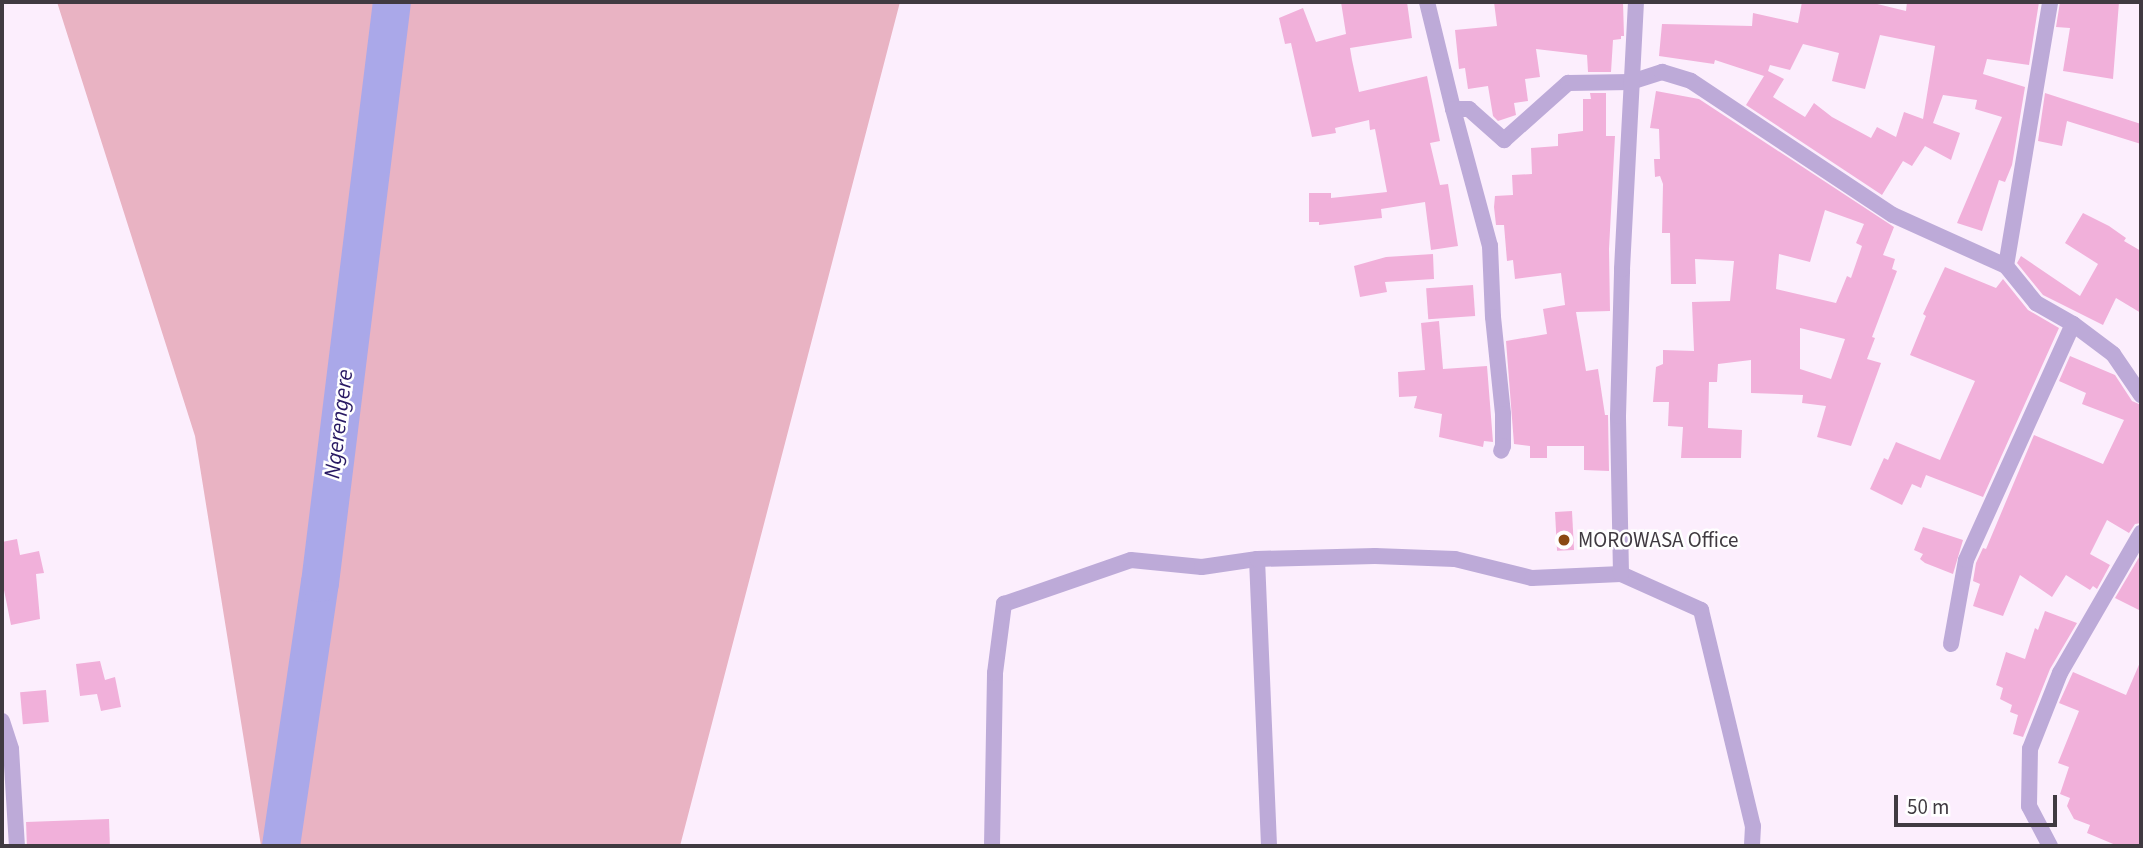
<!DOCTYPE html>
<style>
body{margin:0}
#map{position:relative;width:2143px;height:848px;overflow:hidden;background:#fceefd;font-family:"Source Sans 3",sans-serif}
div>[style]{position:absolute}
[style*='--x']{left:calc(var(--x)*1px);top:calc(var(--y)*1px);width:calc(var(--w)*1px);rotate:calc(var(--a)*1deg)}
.green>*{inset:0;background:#e9b3c3}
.river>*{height:38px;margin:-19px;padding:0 19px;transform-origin:19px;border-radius:19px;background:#aaa8e9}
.building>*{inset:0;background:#f1b0da;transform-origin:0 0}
.street>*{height:16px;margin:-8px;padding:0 8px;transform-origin:8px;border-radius:8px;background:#bdaad8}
.dots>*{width:19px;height:19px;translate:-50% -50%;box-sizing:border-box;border:4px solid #fff;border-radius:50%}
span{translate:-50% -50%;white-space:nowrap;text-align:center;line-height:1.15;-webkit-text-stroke:5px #fff;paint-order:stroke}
.poi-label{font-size:21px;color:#403a41}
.left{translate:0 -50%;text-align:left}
.water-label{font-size:23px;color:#281963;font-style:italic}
.frame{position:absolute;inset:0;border:4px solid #403a41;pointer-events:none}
.scale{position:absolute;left:1894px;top:795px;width:163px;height:32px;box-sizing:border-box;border:4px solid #403a41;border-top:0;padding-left:9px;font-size:21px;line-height:24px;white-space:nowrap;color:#403a41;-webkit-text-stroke:5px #fff;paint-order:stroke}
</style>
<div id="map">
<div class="green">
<i style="clip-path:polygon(57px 2px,900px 2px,680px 846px,261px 846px,195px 436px)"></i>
</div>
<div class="river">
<i style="--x:281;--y:846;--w:266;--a:-81.6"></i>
<i style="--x:320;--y:583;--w:585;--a:-82.94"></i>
</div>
<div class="building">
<i style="clip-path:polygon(1341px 2px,1407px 2px,1412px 38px,1350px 48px,1352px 60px,1359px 92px,1427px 76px,1440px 141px,1430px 143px,1440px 185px,1448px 184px,1458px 246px,1431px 250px,1425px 202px,1381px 209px,1382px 218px,1319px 225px,1319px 222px,1309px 222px,1309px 193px,1331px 193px,1331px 198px,1387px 192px,1375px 129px,1370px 130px,1369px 120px,1335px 128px,1336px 133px,1312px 137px,1291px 43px,1285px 44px,1279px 18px,1303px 8px,1316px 42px,1346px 34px)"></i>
<i style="clip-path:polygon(1494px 2px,1623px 2px,1624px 36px,1621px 36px,1621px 39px,1613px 40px,1611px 72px,1588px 72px,1587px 55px,1536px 49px,1540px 77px,1525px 79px,1528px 101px,1514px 103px,1516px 115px,1498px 121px,1493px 116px,1488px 86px,1468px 89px,1465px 68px,1459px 69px,1455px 30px,1497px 26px)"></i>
<i style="clip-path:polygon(evenodd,1802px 2px,1869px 2px,1906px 11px,1907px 2px,2039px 2px,2029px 65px,1987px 59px,1983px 74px,2025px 87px,2012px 165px,2005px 182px,1999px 180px,1982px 231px,1957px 223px,2002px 117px,1975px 109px,1977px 100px,1943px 95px,1933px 123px,1960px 133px,1951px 160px,1925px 146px,1912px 166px,1903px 161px,1882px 195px,1746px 105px,1764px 76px,1715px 60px,1714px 64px,1659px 56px,1662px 24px,1752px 26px,1753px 13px,1798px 23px,1802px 2px,1880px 35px,1935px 46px,1923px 119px,1904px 112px,1896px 137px,1877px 127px,1871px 138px,1832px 117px,1814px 103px,1805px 117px,1773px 97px,1784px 79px,1768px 71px,1770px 65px,1790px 70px,1803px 44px,1839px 53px,1832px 81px,1865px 89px,1880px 35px)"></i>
<i style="clip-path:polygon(2060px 2px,2119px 2px,2113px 79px,2063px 71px,2070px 28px,2056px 27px)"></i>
<i style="clip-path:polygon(evenodd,1656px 91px,1699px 99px,1894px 227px,1883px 255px,1895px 259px,1892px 269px,1897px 271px,1872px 337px,1875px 338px,1867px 359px,1881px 363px,1851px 446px,1817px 437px,1826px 406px,1802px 403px,1803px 395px,1751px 393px,1751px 360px,1718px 364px,1717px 382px,1709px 382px,1708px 428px,1742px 430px,1741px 458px,1681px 458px,1683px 427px,1668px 426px,1669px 402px,1653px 402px,1656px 367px,1663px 364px,1663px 350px,1694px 351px,1692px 302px,1730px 301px,1734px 261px,1695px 259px,1696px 284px,1671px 284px,1670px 233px,1662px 233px,1663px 184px,1660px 176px,1655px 177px,1654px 159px,1660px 159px,1659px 129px,1650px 128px,1656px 91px,1825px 210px,1864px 224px,1856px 243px,1862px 246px,1851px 278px,1847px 276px,1836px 303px,1776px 289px,1779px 254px,1810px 262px,1825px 210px,1656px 91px,1800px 328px,1845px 339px,1831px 379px,1800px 369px,1800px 328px)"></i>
<i style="clip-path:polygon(1590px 93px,1606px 93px,1606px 136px,1615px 136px,1609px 249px,1610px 311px,1576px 312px,1586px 371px,1598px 369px,1605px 415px,1608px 415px,1609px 471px,1584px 470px,1584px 446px,1547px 446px,1547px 458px,1530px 458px,1530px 446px,1514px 444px,1506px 341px,1547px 334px,1543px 309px,1565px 305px,1561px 273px,1515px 279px,1513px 260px,1507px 261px,1504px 225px,1496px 225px,1494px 207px,1495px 196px,1513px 195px,1512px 175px,1532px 174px,1531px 148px,1558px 146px,1558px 134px,1583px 131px,1583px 99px,1591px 99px)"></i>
<i style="clip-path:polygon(2045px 93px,2141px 124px,2141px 144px,2067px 121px,2062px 146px,2038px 141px)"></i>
<i style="clip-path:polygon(2083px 213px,2109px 226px,2126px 238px,2124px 241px,2141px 251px,2141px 313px,2116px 298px,2103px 325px,2043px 295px,2017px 263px,2021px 256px,2080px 296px,2098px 264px,2065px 243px)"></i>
<i style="clip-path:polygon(1433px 254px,1434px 279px,1385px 282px,1387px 292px,1360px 297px,1354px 266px,1386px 257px)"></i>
<i style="clip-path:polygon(1945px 267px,1996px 288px,2003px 279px,2028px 310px,2059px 328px,1983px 497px,1926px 475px,1921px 488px,1912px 484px,1902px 505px,1870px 489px,1884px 458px,1888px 460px,1896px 442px,1940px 460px,1975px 381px,1910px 355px,1926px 316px,1923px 314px)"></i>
<i style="left:1473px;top:285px;width:31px;height:47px;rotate:86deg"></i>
<i style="clip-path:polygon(1439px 321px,1443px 369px,1487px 366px,1493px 442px,1484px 441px,1483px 447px,1439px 437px,1442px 414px,1414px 408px,1417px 396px,1399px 397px,1398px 372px,1425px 370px,1421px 323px)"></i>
<i style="clip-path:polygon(2070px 356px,2115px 375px,2132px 401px,2141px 405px,2141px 523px,2135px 524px,2129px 533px,2107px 520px,2090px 554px,2110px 565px,2097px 589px,2093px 586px,2090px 590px,2066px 575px,2052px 597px,2020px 575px,2003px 616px,1973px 606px,1980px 584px,1973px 581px,1976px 563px,1983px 548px,1986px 549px,2034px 435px,2103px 464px,2124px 420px,2082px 404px,2086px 393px,2059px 381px)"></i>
<i style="left:1572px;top:511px;width:39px;height:17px;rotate:87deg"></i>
<i style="clip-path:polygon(1923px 527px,1963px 540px,1953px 574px,1925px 563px,1920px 559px,1923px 554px,1914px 550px)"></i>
<i style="clip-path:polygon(17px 539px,20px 555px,39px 551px,44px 573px,36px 574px,40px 619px,11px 625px,2px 580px,2px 542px)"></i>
<i style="clip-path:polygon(2141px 554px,2141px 611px,2115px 598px)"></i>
<i style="clip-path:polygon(2045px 611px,2077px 623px,2050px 669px,2023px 737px,2013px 734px,2018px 715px,2010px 712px,2012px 705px,2000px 699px,2003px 688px,1996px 685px,2006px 652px,2025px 659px,2035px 628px,2038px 630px)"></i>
<i style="clip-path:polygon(2141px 660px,2141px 846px,2118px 846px,2087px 833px,2090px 825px,2074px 819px,2067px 806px,2070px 798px,2060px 794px,2069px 767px,2058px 763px,2079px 711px,2059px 703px,2073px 672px,2126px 695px)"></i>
<i style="clip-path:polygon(100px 661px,105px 680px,115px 677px,121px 707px,101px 711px,97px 694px,80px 696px,76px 664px)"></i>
<i style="left:46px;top:690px;width:32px;height:26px;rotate:85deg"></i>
<i style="left:109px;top:819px;width:27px;height:83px;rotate:88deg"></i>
</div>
<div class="street">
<i style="--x:1427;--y:2;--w:110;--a:76.3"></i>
<i style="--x:1453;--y:109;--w:16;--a:0"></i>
<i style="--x:1469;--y:109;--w:47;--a:41.5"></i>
<i style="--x:1504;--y:140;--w:86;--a:-41.7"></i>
<i style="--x:1568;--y:83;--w:63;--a:-0.9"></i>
<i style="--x:1631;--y:82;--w:33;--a:-18"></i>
<i style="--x:1662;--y:72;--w:30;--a:17"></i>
<i style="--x:1691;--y:81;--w:242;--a:33.6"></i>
<i style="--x:1893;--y:215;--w:124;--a:24.3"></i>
<i style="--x:2006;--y:266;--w:48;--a:51"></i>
<i style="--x:2036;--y:303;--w:43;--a:29.6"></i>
<i style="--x:2073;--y:324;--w:50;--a:36.9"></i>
<i style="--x:2113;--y:354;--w:50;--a:55.7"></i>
<i style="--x:1453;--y:109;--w:142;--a:74.9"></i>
<i style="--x:1490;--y:246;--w:71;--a:87.6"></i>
<i style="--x:1493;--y:317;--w:98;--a:84.1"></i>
<i style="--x:1503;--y:414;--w:32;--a:90"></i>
<i style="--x:1503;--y:446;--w:5;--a:112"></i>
<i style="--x:2006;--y:266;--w:268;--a:-80.5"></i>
<i style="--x:1257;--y:559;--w:287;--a:87.6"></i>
<i style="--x:1621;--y:574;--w:88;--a:24.2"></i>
<i style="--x:1701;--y:610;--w:222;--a:76.5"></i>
<i style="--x:1753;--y:826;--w:20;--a:93"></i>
<i style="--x:1951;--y:644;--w:85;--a:-79.9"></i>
<i style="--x:1966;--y:560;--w:259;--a:-65.6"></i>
<i style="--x:2;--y:721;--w:29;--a:72"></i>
<i style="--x:11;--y:749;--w:97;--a:86.5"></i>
<i style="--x:992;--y:846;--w:173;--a:-89"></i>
<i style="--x:995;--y:673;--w:70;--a:-82.6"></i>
<i style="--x:1004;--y:604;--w:134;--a:-19.1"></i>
<i style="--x:1131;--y:560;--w:71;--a:5.6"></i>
<i style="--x:1202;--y:567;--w:56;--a:-8.3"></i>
<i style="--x:1257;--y:559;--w:118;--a:-1.5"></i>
<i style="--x:1375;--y:556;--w:80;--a:2.1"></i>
<i style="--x:1455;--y:559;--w:79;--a:13.9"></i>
<i style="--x:1532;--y:578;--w:89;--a:-2.6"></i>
<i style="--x:1621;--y:574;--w:158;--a:-91.1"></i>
<i style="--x:1618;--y:416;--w:147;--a:-88.4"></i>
<i style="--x:1622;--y:269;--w:267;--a:-87"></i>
<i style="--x:2050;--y:846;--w:45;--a:-117.7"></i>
<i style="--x:2029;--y:806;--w:57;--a:-89"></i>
<i style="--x:2030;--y:749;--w:82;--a:-68.5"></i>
<i style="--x:2060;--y:673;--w:162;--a:-59.9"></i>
</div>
<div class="dots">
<i style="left:1564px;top:540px;background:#8a4913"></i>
</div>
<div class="poi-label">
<span class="left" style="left:1578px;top:540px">MOROWASA Office</span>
</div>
<div class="water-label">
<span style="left:339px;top:424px;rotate:-83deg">Ngerengere</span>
</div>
<div class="frame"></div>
<div class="scale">50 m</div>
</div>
